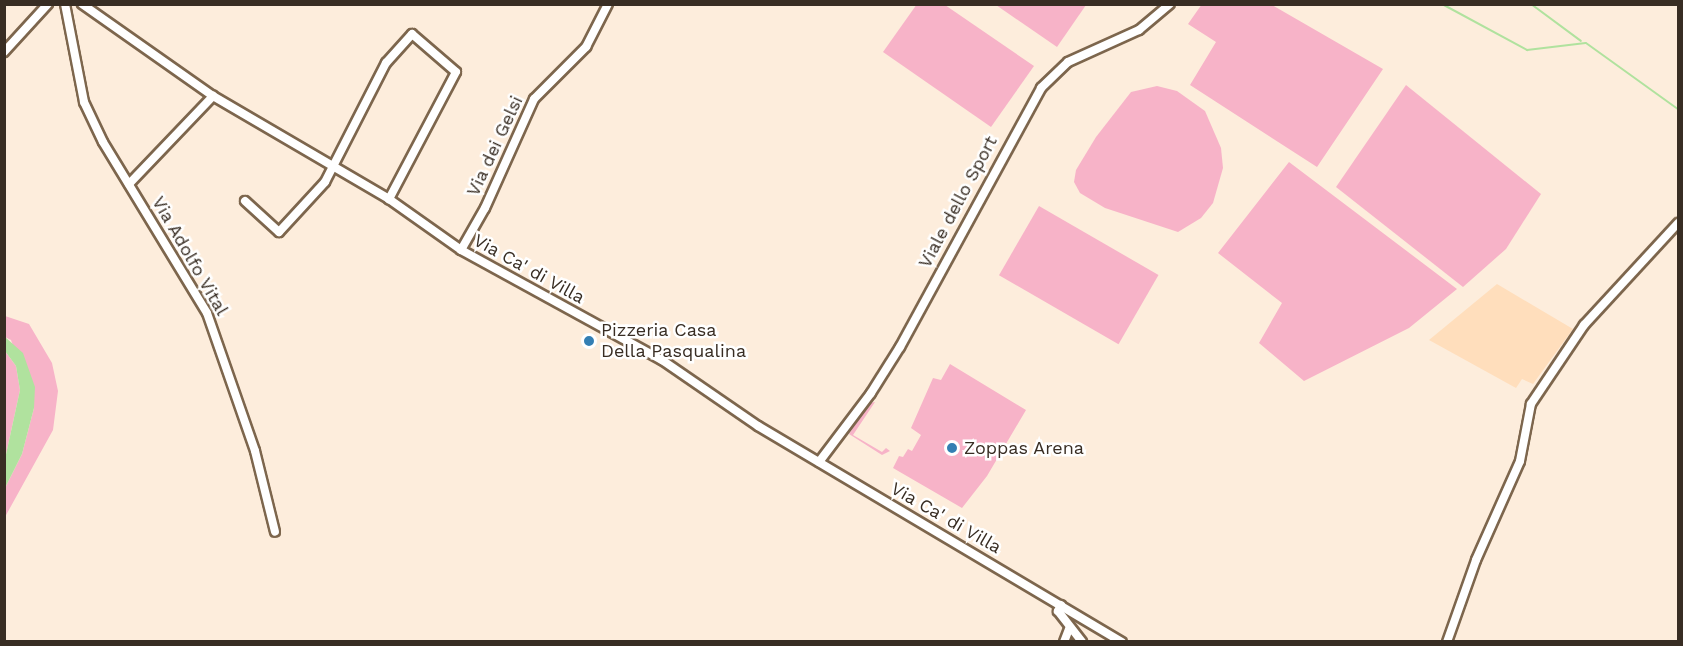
<!DOCTYPE html>
<style>
body{margin:0}
#map{position:relative;width:1683px;height:646px;overflow:hidden;background:#fdeddc;font-family:"Work Sans",sans-serif}
div>[style]{position:absolute}
[style*='--x']{left:calc(var(--x)*1px);top:calc(var(--y)*1px);width:calc(var(--w)*1px);rotate:calc(var(--a)*1deg)}
.built>*{inset:0;background:#ffdebc}
.green>*{inset:0;background:#f7b3c8;transform-origin:0 0}
.water>*{inset:0;background:#b0e29e}
.stream>*{height:2px;margin:-1px;padding:0 1px;transform-origin:1px;border-radius:1px;background:#b0e29e}
.roads{filter:drop-shadow(2px 0 #7d664d) drop-shadow(-2px 0 #7d664d) drop-shadow(0 2px #7d664d) drop-shadow(0 -2px #7d664d)}
.minor>*{height:8px;margin:-4px;padding:0 4px;transform-origin:4px;border-radius:4px;background:#fff}
.dots>*{width:16px;height:16px;translate:-50% -50%;box-sizing:border-box;border:3px solid #fff;border-radius:50%}
span{translate:-50% -50%;white-space:nowrap;text-align:center;line-height:1.15;-webkit-text-stroke:5px #fff;paint-order:stroke}
.street-label{font-size:18px;color:#382d23}
.poi-label{font-size:18px;color:#382d23}
.left{translate:0 -50%;text-align:left}
.frame{position:absolute;inset:0;border:6px solid #382d23;pointer-events:none}
</style>
<div id="map">
<div class="built">
<i style="clip-path:polygon(1497px 284px,1573px 329px,1533px 384px,1522px 379px,1516px 388px,1429px 340px)"></i>
</div>
<div class="green">
<i style="clip-path:polygon(917px 4px,945px 5px,1034px 66px,991px 127px,883px 52px)"></i>
<i style="clip-path:polygon(1202px 4px,1272px 5px,1383px 69px,1317px 167px,1190px 85px,1216px 42px,1188px 24px)"></i>
<i style="clip-path:polygon(996px 5px,1086px 5px,1057px 47px)"></i>
<i style="clip-path:polygon(1406px 85px,1541px 194px,1506px 249px,1463px 287px,1336px 187px)"></i>
<i style="clip-path:polygon(1157px 86px,1177px 91px,1205px 111px,1221px 148px,1223px 168px,1213px 203px,1201px 218px,1178px 232px,1105px 208px,1080px 193px,1074px 182px,1076px 170px,1096px 137px,1131px 92px)"></i>
<i style="clip-path:polygon(1289px 162px,1457px 289px,1409px 328px,1304px 381px,1259px 343px,1282px 303px,1218px 253px)"></i>
<i style="left:1039px;top:206px;width:138px;height:80px;rotate:30deg"></i>
<i style="clip-path:polygon(5px 316px,29px 324px,52px 363px,58px 391px,53px 430px,5px 517px,5px 488px,22px 454px,34px 408px,11px 340px,5px 337px)"></i>
<i style="clip-path:polygon(5px 351px,16px 366px,20px 390px,5px 459px)"></i>
<i style="clip-path:polygon(950px 364px,1026px 410px,987px 476px,962px 508px,893px 468px,899px 456px,903px 457px,908px 449px,912px 451px,921px 435px,911px 428px,933px 378px,941px 380px)"></i>
<i style="clip-path:polygon(875px 402px,853px 435px,882px 452px,886px 448px,890px 451px,882px 455px,849px 434px,870px 403px)"></i>
</div>
<div class="water">
<i style="clip-path:polygon(5px 337px,23px 353px,35px 387px,34px 408px,22px 454px,5px 488px,5px 459px,20px 390px,16px 366px,5px 351px)"></i>
</div>
<div class="stream">
<i style="--x:1442;--y:4;--w:97;--a:28.4"></i>
<i style="--x:1527;--y:50;--w:59;--a:-6.8"></i>
<i style="--x:1586;--y:43;--w:113;--a:35.7"></i>
<i style="--x:1531;--y:4;--w:62;--a:36.5"></i>
</div>
<div class="roads">
<div class="minor">
<i style="--x:65;--y:4;--w:100;--a:79"></i>
<i style="--x:84;--y:102;--w:44;--a:64.6"></i>
<i style="--x:103;--y:142;--w:200;--a:58.7"></i>
<i style="--x:207;--y:313;--w:146;--a:70.8"></i>
<i style="--x:255;--y:451;--w:83;--a:76.1"></i>
<i style="--x:82;--y:4;--w:160;--a:35.1"></i>
<i style="--x:213;--y:96;--w:204;--a:30.3"></i>
<i style="--x:389;--y:199;--w:88;--a:35.3"></i>
<i style="--x:461;--y:250;--w:229;--a:28.7"></i>
<i style="--x:662;--y:360;--w:116;--a:34.5"></i>
<i style="--x:758;--y:426;--w:423;--a:30.7"></i>
<i style="--x:4;--y:52;--w:65;--a:-47.5"></i>
<i style="--x:129;--y:184;--w:122;--a:-46.3"></i>
<i style="--x:245;--y:201;--w:46;--a:42.4"></i>
<i style="--x:279;--y:232;--w:68;--a:-47.4"></i>
<i style="--x:325;--y:182;--w:134;--a:-62.9"></i>
<i style="--x:386;--y:63;--w:39;--a:-48"></i>
<i style="--x:412;--y:34;--w:58;--a:40.8"></i>
<i style="--x:456;--y:72;--w:144;--a:117.8"></i>
<i style="--x:461;--y:250;--w:48;--a:-60.3"></i>
<i style="--x:485;--y:208;--w:120;--a:-65.8"></i>
<i style="--x:534;--y:99;--w:74;--a:-45"></i>
<i style="--x:586;--y:47;--w:48;--a:-62.9"></i>
<i style="--x:819;--y:462;--w:86;--a:-53"></i>
<i style="--x:871;--y:393;--w:54;--a:-57.8"></i>
<i style="--x:900;--y:347;--w:295;--a:-61.4"></i>
<i style="--x:1041;--y:88;--w:37;--a:-44"></i>
<i style="--x:1068;--y:62;--w:78;--a:-24.3"></i>
<i style="--x:1139;--y:30;--w:40;--a:-40"></i>
<i style="--x:1061;--y:605;--w:7;--a:117"></i>
<i style="--x:1058;--y:611;--w:39;--a:52"></i>
<i style="--x:1064;--y:642;--w:14;--a:-69"></i>
<i style="--x:1447;--y:642;--w:87;--a:-70.5"></i>
<i style="--x:1476;--y:560;--w:108;--a:-66"></i>
<i style="--x:1520;--y:461;--w:58;--a:-79.1"></i>
<i style="--x:1531;--y:404;--w:95;--a:-56.1"></i>
<i style="--x:1584;--y:325;--w:139;--a:-47.3"></i>
</div>
</div>
<div class="dots">
<i style="left:589px;top:341px;background:#347fb3"></i>
<i style="left:952px;top:448px;background:#347fb3"></i>
</div>
<div class="street-label">
<span style="left:495px;top:146px;rotate:-65deg">Via dei Gelsi</span>
<span style="left:958px;top:202px;rotate:-62deg">Viale dello Sport</span>
<span style="left:190px;top:256px;rotate:60deg">Via Adolfo Vital</span>
<span style="left:529px;top:269px;rotate:29deg">Via Ca' di Villa</span>
<span style="left:946px;top:518px;rotate:30deg">Via Ca' di Villa</span>
</div>
<div class="poi-label">
<span class="left" style="left:601px;top:341px">Pizzeria Casa<br>Della Pasqualina</span>
<span class="left" style="left:964px;top:448px">Zoppas Arena</span>
</div>
<div class="frame"></div>
</div>
